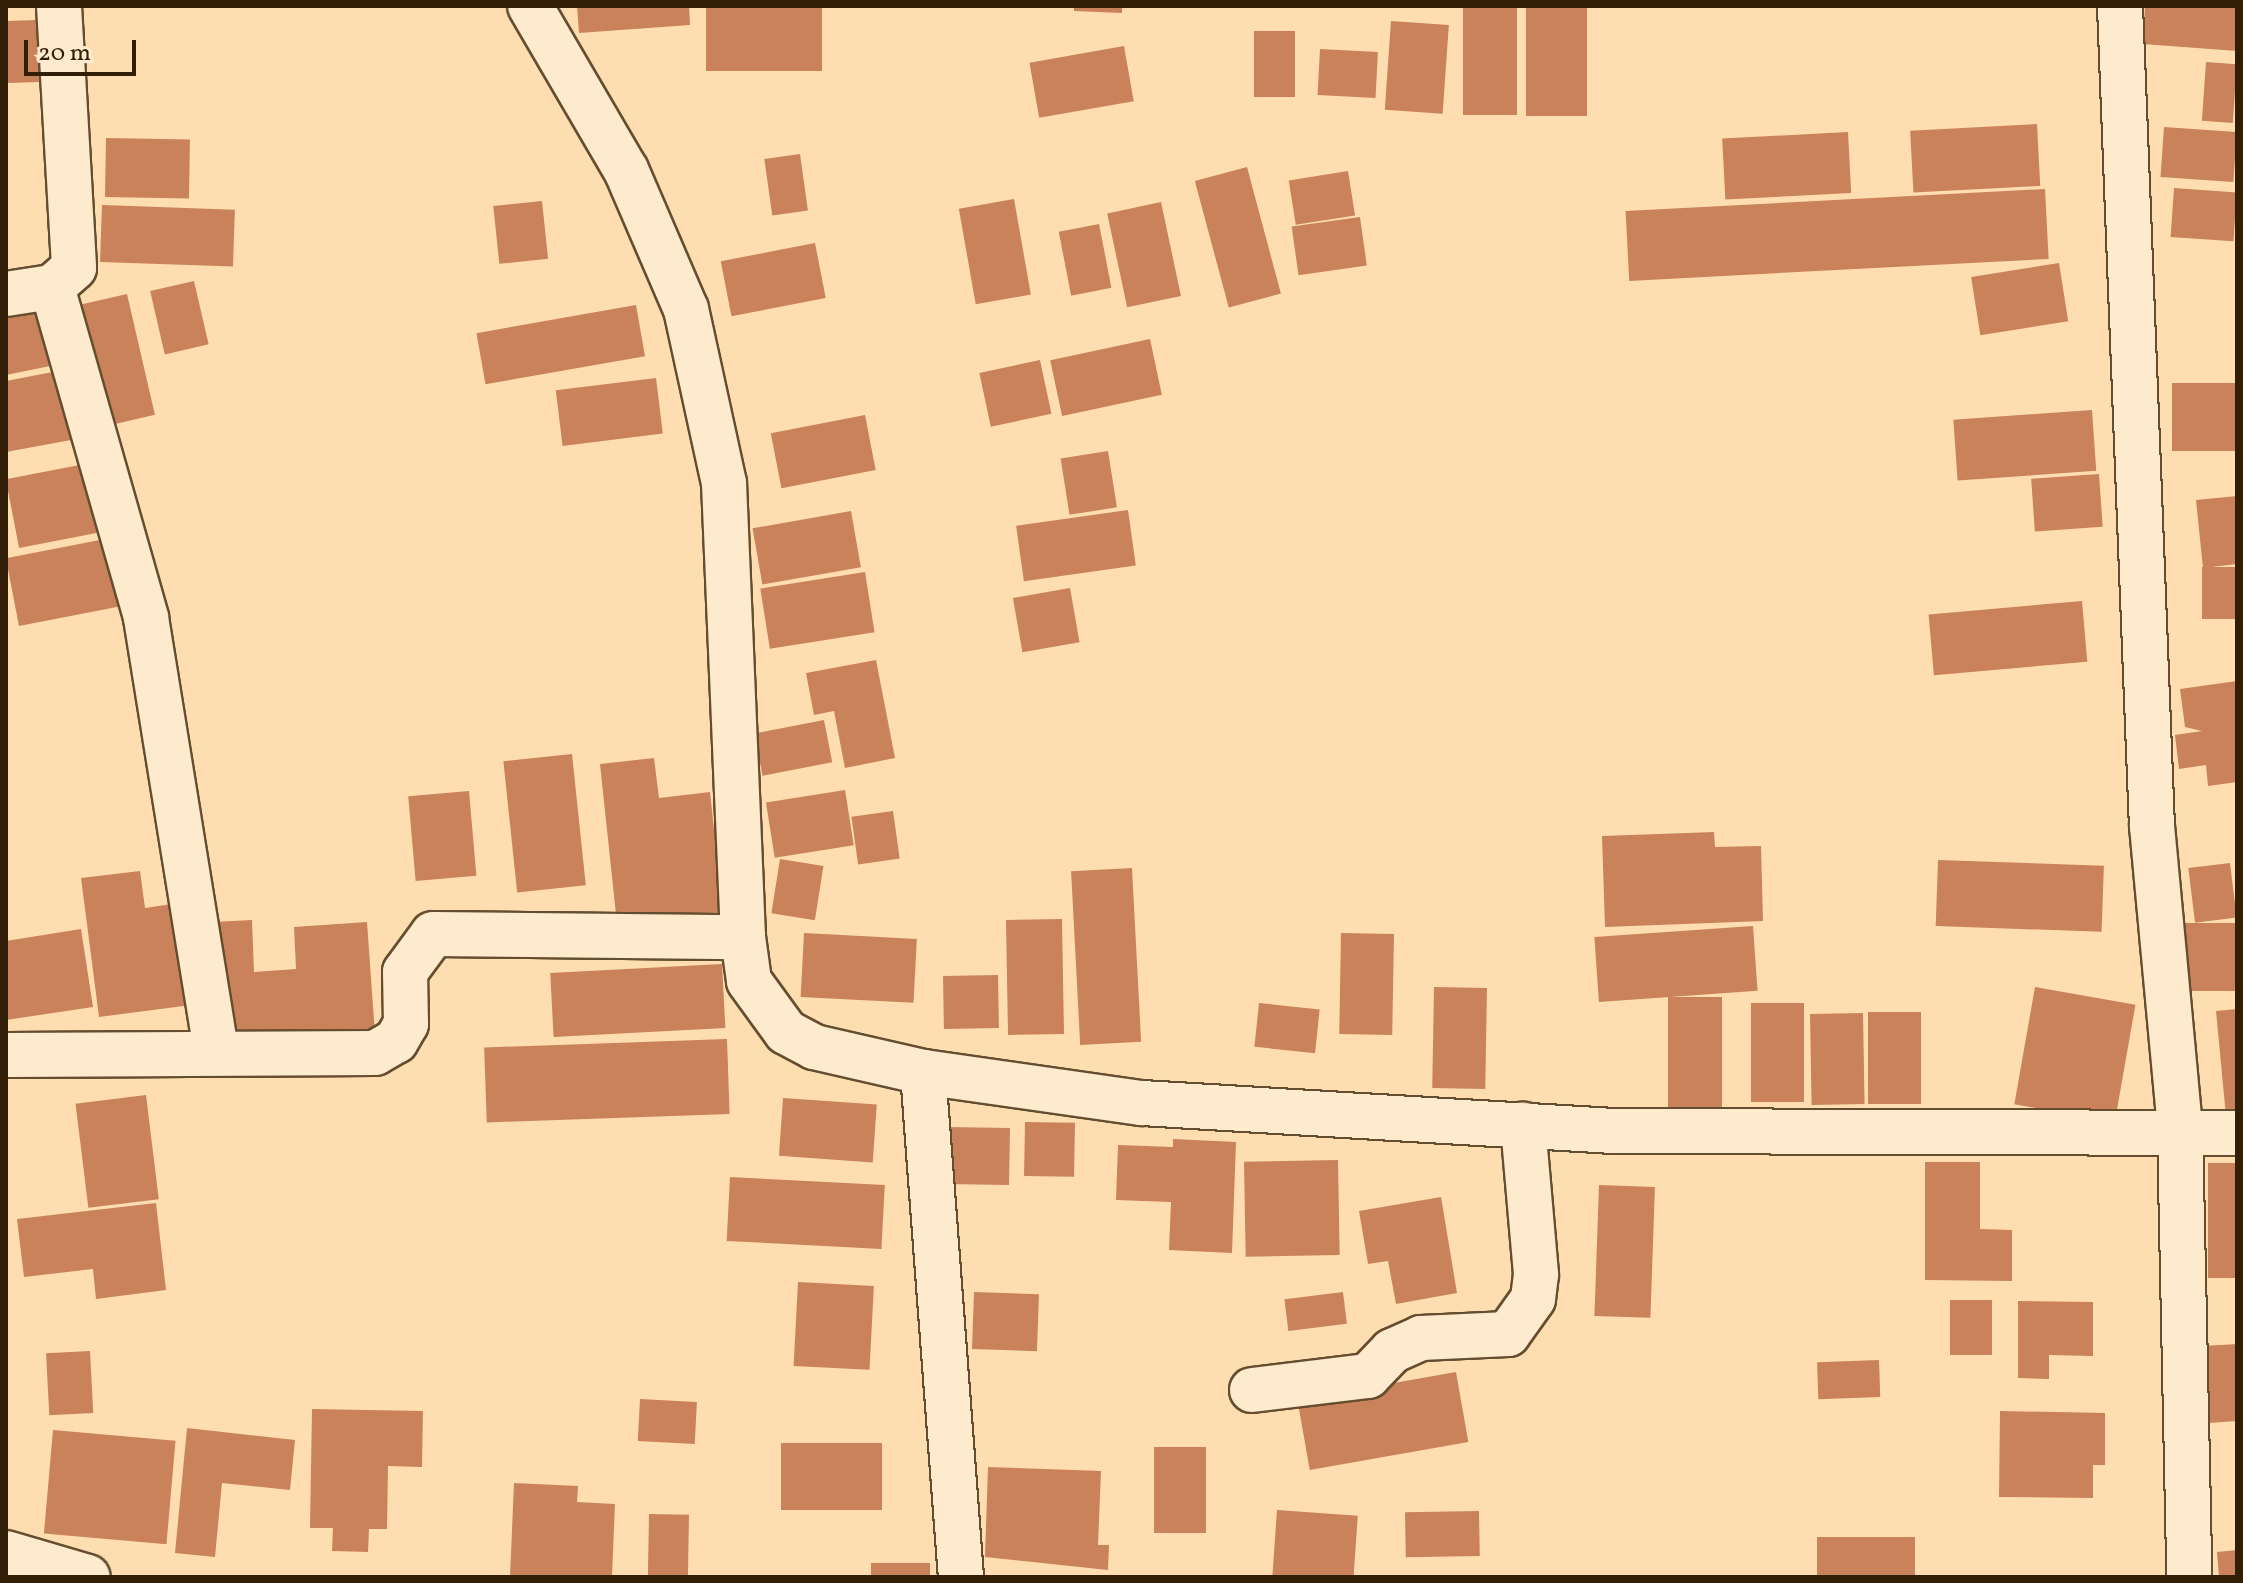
<!DOCTYPE html>
<style>
body{margin:0}
#map{position:relative;width:2243px;height:1583px;overflow:hidden;background:#fedeb0;font-family:Vollkorn,serif}
div>[style]{position:absolute}
[style*='--x']{left:calc(var(--x)*1px);top:calc(var(--y)*1px);width:calc(var(--w)*1px);rotate:calc(var(--a)*1deg)}
.building>*{inset:0;background:#ca825b;transform-origin:0 0}
.roads{filter:drop-shadow(2px 0 #654e30) drop-shadow(-2px 0 #654e30) drop-shadow(0 2px #654e30) drop-shadow(0 -2px #654e30)}
.minor>*{height:44px;margin:-22px;padding:0 22px;transform-origin:22px;border-radius:22px;background:#feeacc}
.tertiary>*{height:44px;margin:-22px;padding:0 22px;transform-origin:22px;border-radius:22px;background:#feeacc}
span{translate:-50% -50%;white-space:nowrap;text-align:center;line-height:1.15;-webkit-text-stroke:6px #feeacc;paint-order:stroke}
.frame{position:absolute;inset:0;border:8px solid #321e06;pointer-events:none}
.scale{position:absolute;left:24px;top:40px;width:112px;height:36px;box-sizing:border-box;border:4px solid #321e06;border-top:0;padding-left:10px;font-size:24px;line-height:28px;white-space:nowrap;color:#321e06;-webkit-text-stroke:6px #feeacc;paint-order:stroke}
</style>
<div id="map">
<div class="building">
<i style="clip-path:polygon(577px 6px,689px 6px,690px 25px,579px 33px)"></i>
<i style="left:706px;top:6px;width:116px;height:65px"></i>
<i style="clip-path:polygon(1074px 6px,1122px 6px,1122px 13px,1074px 11px)"></i>
<i style="left:1463px;top:6px;width:54px;height:109px"></i>
<i style="left:1526px;top:6px;width:61px;height:110px"></i>
<i style="clip-path:polygon(2145px 6px,2237px 6px,2237px 51px,2143px 44px)"></i>
<i style="left:37px;top:20px;width:62px;height:31px;rotate:88deg"></i>
<i style="left:1391px;top:21px;width:58px;height:89px;rotate:4deg"></i>
<i style="left:1254px;top:31px;width:41px;height:66px"></i>
<i style="left:1124px;top:46px;width:56px;height:96px;rotate:80deg"></i>
<i style="left:1320px;top:49px;width:58px;height:46px;rotate:3deg"></i>
<i style="left:2206px;top:62px;width:31px;height:59px;rotate:4deg"></i>
<i style="left:2037px;top:124px;width:62px;height:127px;rotate:87deg"></i>
<i style="left:2164px;top:127px;width:73px;height:50px;rotate:4deg"></i>
<i style="left:1848px;top:132px;width:61px;height:126px;rotate:87deg"></i>
<i style="left:106px;top:138px;width:84px;height:59px;rotate:1deg"></i>
<i style="left:800px;top:154px;width:57px;height:36px;rotate:82deg"></i>
<i style="left:1247px;top:167px;width:131px;height:54px;rotate:75deg"></i>
<i style="left:1348px;top:171px;width:45px;height:60px;rotate:81deg"></i>
<i style="left:2174px;top:188px;width:63px;height:49px;rotate:4deg"></i>
<i style="left:2045px;top:189px;width:70px;height:420px;rotate:87deg"></i>
<i style="left:1014px;top:199px;width:97px;height:56px;rotate:80deg"></i>
<i style="left:542px;top:201px;width:58px;height:49px;rotate:84deg"></i>
<i style="left:1161px;top:202px;width:96px;height:55px;rotate:78deg"></i>
<i style="left:102px;top:205px;width:133px;height:57px;rotate:2deg"></i>
<i style="left:1360px;top:217px;width:49px;height:69px;rotate:82deg"></i>
<i style="left:1099px;top:224px;width:65px;height:41px;rotate:79deg"></i>
<i style="left:815px;top:243px;width:56px;height:96px;rotate:79deg"></i>
<i style="left:2059px;top:263px;width:59px;height:89px;rotate:81deg"></i>
<i style="left:194px;top:281px;width:65px;height:45px;rotate:77deg"></i>
<i style="clip-path:polygon(52px 294px,65px 363px,6px 375px,6px 303px)"></i>
<i style="left:127px;top:294px;width:124px;height:55px;rotate:77deg"></i>
<i style="left:636px;top:305px;width:52px;height:162px;rotate:80deg"></i>
<i style="left:1150px;top:339px;width:57px;height:102px;rotate:78deg"></i>
<i style="left:1040px;top:360px;width:55px;height:62px;rotate:78deg"></i>
<i style="clip-path:polygon(58px 371px,71px 440px,6px 452px,6px 381px)"></i>
<i style="left:656px;top:378px;width:56px;height:101px;rotate:83deg"></i>
<i style="left:2237px;top:383px;width:68px;height:65px;rotate:90deg"></i>
<i style="left:2092px;top:410px;width:61px;height:139px;rotate:86deg"></i>
<i style="left:865px;top:415px;width:56px;height:96px;rotate:79deg"></i>
<i style="left:1108px;top:451px;width:57px;height:48px;rotate:81deg"></i>
<i style="left:100px;top:461px;width:70px;height:96px;rotate:79deg"></i>
<i style="left:2099px;top:474px;width:53px;height:68px;rotate:86deg"></i>
<i style="clip-path:polygon(2237px 496px,2237px 564px,2203px 568px,2196px 500px)"></i>
<i style="left:1128px;top:510px;width:56px;height:113px;rotate:82deg"></i>
<i style="left:851px;top:511px;width:57px;height:100px;rotate:80deg"></i>
<i style="left:105px;top:539px;width:69px;height:101px;rotate:79deg"></i>
<i style="left:2237px;top:567px;width:52px;height:35px;rotate:90deg"></i>
<i style="left:865px;top:572px;width:61px;height:106px;rotate:81deg"></i>
<i style="left:1070px;top:588px;width:55px;height:58px;rotate:80deg"></i>
<i style="left:2082px;top:601px;width:61px;height:154px;rotate:85deg"></i>
<i style="clip-path:polygon(876px 660px,895px 758px,845px 768px,834px 711px,814px 715px,806px 673px)"></i>
<i style="clip-path:polygon(2237px 681px,2237px 782px,2208px 786px,2206px 765px,2179px 769px,2175px 735px,2202px 731px,2185px 727px,2180px 689px)"></i>
<i style="left:824px;top:720px;width:43px;height:71px;rotate:79deg"></i>
<i style="left:572px;top:754px;width:132px;height:69px;rotate:84deg"></i>
<i style="clip-path:polygon(654px 758px,659px 798px,710px 792px,723px 913px,617px 924px,600px 764px)"></i>
<i style="left:845px;top:790px;width:56px;height:80px;rotate:81deg"></i>
<i style="left:469px;top:791px;width:85px;height:61px;rotate:85deg"></i>
<i style="left:893px;top:811px;width:48px;height:42px;rotate:82deg"></i>
<i style="clip-path:polygon(1714px 832px,1715px 847px,1761px 846px,1763px 921px,1605px 927px,1602px 836px)"></i>
<i style="left:780px;top:859px;width:44px;height:55px;rotate:9deg"></i>
<i style="left:1938px;top:860px;width:166px;height:66px;rotate:2deg"></i>
<i style="left:2230px;top:863px;width:55px;height:42px;rotate:83deg"></i>
<i style="left:1132px;top:868px;width:174px;height:61px;rotate:87deg"></i>
<i style="clip-path:polygon(140px 871px,145px 908px,185px 902px,199px 1004px,99px 1017px,81px 878px)"></i>
<i style="left:1062px;top:919px;width:115px;height:56px;rotate:89deg"></i>
<i style="clip-path:polygon(252px 920px,254px 972px,296px 969px,294px 927px,367px 922px,375px 1034px,221px 1043px,213px 922px)"></i>
<i style="left:2237px;top:923px;width:68px;height:61px;rotate:90deg"></i>
<i style="left:1753px;top:926px;width:65px;height:159px;rotate:86deg"></i>
<i style="clip-path:polygon(81px 929px,93px 1007px,6px 1020px,6px 941px)"></i>
<i style="left:804px;top:933px;width:113px;height:64px;rotate:3deg"></i>
<i style="left:1341px;top:933px;width:53px;height:101px;rotate:1deg"></i>
<i style="left:722px;top:964px;width:64px;height:172px;rotate:87deg"></i>
<i style="left:998px;top:975px;width:53px;height:55px;rotate:89deg"></i>
<i style="left:1434px;top:987px;width:53px;height:101px;rotate:1deg"></i>
<i style="left:2035px;top:987px;width:102px;height:119px;rotate:10deg"></i>
<i style="left:1668px;top:997px;width:54px;height:110px"></i>
<i style="left:1259px;top:1003px;width:61px;height:44px;rotate:6deg"></i>
<i style="left:1751px;top:1003px;width:53px;height:99px"></i>
<i style="clip-path:polygon(2237px 1009px,2237px 1115px,2226px 1116px,2216px 1011px)"></i>
<i style="left:1868px;top:1012px;width:53px;height:92px"></i>
<i style="left:1863px;top:1013px;width:91px;height:53px;rotate:89deg"></i>
<i style="left:727px;top:1039px;width:75px;height:243px;rotate:88deg"></i>
<i style="left:146px;top:1095px;width:105px;height:71px;rotate:83deg"></i>
<i style="left:783px;top:1098px;width:94px;height:58px;rotate:4deg"></i>
<i style="left:1025px;top:1122px;width:50px;height:54px;rotate:1deg"></i>
<i style="left:946px;top:1127px;width:64px;height:57px;rotate:1deg"></i>
<i style="clip-path:polygon(1173px 1139px,1236px 1142px,1232px 1253px,1169px 1250px,1171px 1202px,1116px 1200px,1118px 1145px,1173px 1147px)"></i>
<i style="left:1338px;top:1160px;width:95px;height:94px;rotate:89deg"></i>
<i style="clip-path:polygon(1925px 1162px,1980px 1162px,1980px 1229px,2012px 1230px,2012px 1281px,1925px 1280px)"></i>
<i style="left:2237px;top:1163px;width:115px;height:29px;rotate:90deg"></i>
<i style="left:730px;top:1177px;width:155px;height:64px;rotate:3deg"></i>
<i style="left:1599px;top:1185px;width:56px;height:131px;rotate:2deg"></i>
<i style="clip-path:polygon(1441px 1197px,1457px 1293px,1396px 1304px,1388px 1261px,1368px 1264px,1359px 1211px)"></i>
<i style="clip-path:polygon(156px 1203px,166px 1290px,96px 1299px,93px 1269px,24px 1277px,17px 1219px)"></i>
<i style="left:798px;top:1282px;width:76px;height:84px;rotate:3deg"></i>
<i style="left:974px;top:1292px;width:65px;height:57px;rotate:2deg"></i>
<i style="left:1343px;top:1292px;width:32px;height:59px;rotate:83deg"></i>
<i style="left:1950px;top:1300px;width:42px;height:55px"></i>
<i style="clip-path:polygon(2018px 1301px,2093px 1302px,2093px 1356px,2049px 1355px,2049px 1379px,2018px 1378px)"></i>
<i style="clip-path:polygon(2237px 1344px,2237px 1421px,2208px 1423px,2203px 1346px)"></i>
<i style="left:90px;top:1351px;width:62px;height:44px;rotate:87deg"></i>
<i style="left:1879px;top:1360px;width:37px;height:62px;rotate:88deg"></i>
<i style="left:1456px;top:1372px;width:71px;height:161px;rotate:80deg"></i>
<i style="left:640px;top:1399px;width:57px;height:42px;rotate:3deg"></i>
<i style="clip-path:polygon(312px 1409px,423px 1411px,422px 1467px,388px 1466px,387px 1529px,369px 1529px,368px 1552px,332px 1551px,333px 1528px,310px 1528px)"></i>
<i style="clip-path:polygon(2000px 1411px,2105px 1413px,2105px 1465px,2093px 1465px,2093px 1498px,1999px 1497px)"></i>
<i style="clip-path:polygon(187px 1428px,295px 1440px,290px 1490px,222px 1483px,215px 1557px,175px 1553px)"></i>
<i style="left:53px;top:1430px;width:123px;height:104px;rotate:5deg"></i>
<i style="left:781px;top:1443px;width:101px;height:67px"></i>
<i style="left:1154px;top:1447px;width:52px;height:86px"></i>
<i style="clip-path:polygon(988px 1467px,1101px 1471px,1098px 1545px,1109px 1545px,1108px 1570px,985px 1557px)"></i>
<i style="clip-path:polygon(514px 1483px,578px 1486px,577px 1502px,615px 1504px,612px 1577px,510px 1577px)"></i>
<i style="left:1277px;top:1510px;width:81px;height:67px;rotate:4deg"></i>
<i style="left:1479px;top:1511px;width:45px;height:74px;rotate:89deg"></i>
<i style="left:649px;top:1514px;width:40px;height:63px;rotate:1deg"></i>
<i style="left:1817px;top:1537px;width:98px;height:40px"></i>
<i style="clip-path:polygon(2237px 1550px,2237px 1577px,2219px 1577px,2217px 1552px)"></i>
<i style="left:871px;top:1563px;width:59px;height:14px"></i>
</div>
<div class="roads">
<div class="minor">
<i style="--x:59;--y:6;--w:262;--a:86.7"></i>
<i style="--x:74;--y:268;--w:29;--a:139"></i>
<i style="--x:52;--y:287;--w:344;--a:74.1"></i>
<i style="--x:146;--y:618;--w:439;--a:80.8"></i>
<i style="--x:530;--y:6;--w:190;--a:59.7"></i>
<i style="--x:626;--y:170;--w:151;--a:66.7"></i>
<i style="--x:686;--y:309;--w:178;--a:77.7"></i>
<i style="--x:724;--y:483;--w:454;--a:87.6"></i>
<i style="--x:743;--y:937;--w:44;--a:82.2"></i>
<i style="--x:749;--y:981;--w:63;--a:54"></i>
<i style="--x:786;--y:1032;--w:32;--a:28"></i>
<i style="--x:814;--y:1047;--w:112;--a:12.9"></i>
<i style="--x:923;--y:1072;--w:221;--a:8.1"></i>
<i style="--x:1142;--y:1103;--w:469;--a:3.4"></i>
<i style="--x:1610;--y:1131;--w:627;--a:0.18"></i>
<i style="--x:2120;--y:6;--w:821;--a:87.77"></i>
<i style="--x:2152;--y:826;--w:305;--a:84.7"></i>
<i style="--x:2180;--y:1130;--w:447;--a:88.8"></i>
<i style="--x:6;--y:294;--w:47;--a:-8.7"></i>
<i style="--x:6;--y:1055;--w:369;--a:-0.3"></i>
<i style="--x:375;--y:1053;--w:24;--a:-30"></i>
<i style="--x:396;--y:1041;--w:20;--a:-60"></i>
<i style="--x:406;--y:1024;--w:52;--a:-91.1"></i>
<i style="--x:405;--y:972;--w:47;--a:-53.6"></i>
<i style="--x:433;--y:934;--w:310;--a:0.6"></i>
<i style="--x:923;--y:1072;--w:506;--a:85.7"></i>
<i style="--x:1252;--y:1390;--w:117;--a:-6.9"></i>
<i style="--x:1368;--y:1376;--w:35;--a:-46"></i>
<i style="--x:1392;--y:1351;--w:32;--a:-24"></i>
<i style="--x:1421;--y:1338;--w:87;--a:-2.6"></i>
<i style="--x:1508;--y:1334;--w:43;--a:-54.5"></i>
<i style="--x:1533;--y:1299;--w:25;--a:-83"></i>
<i style="--x:1536;--y:1274;--w:150;--a:-95"></i>
</div>
<div class="tertiary">
<i style="--x:6;--y:1553;--w:85;--a:16.3"></i>
</div>
</div>
<div class="frame"></div>
<div class="scale">20 m</div>
</div>
